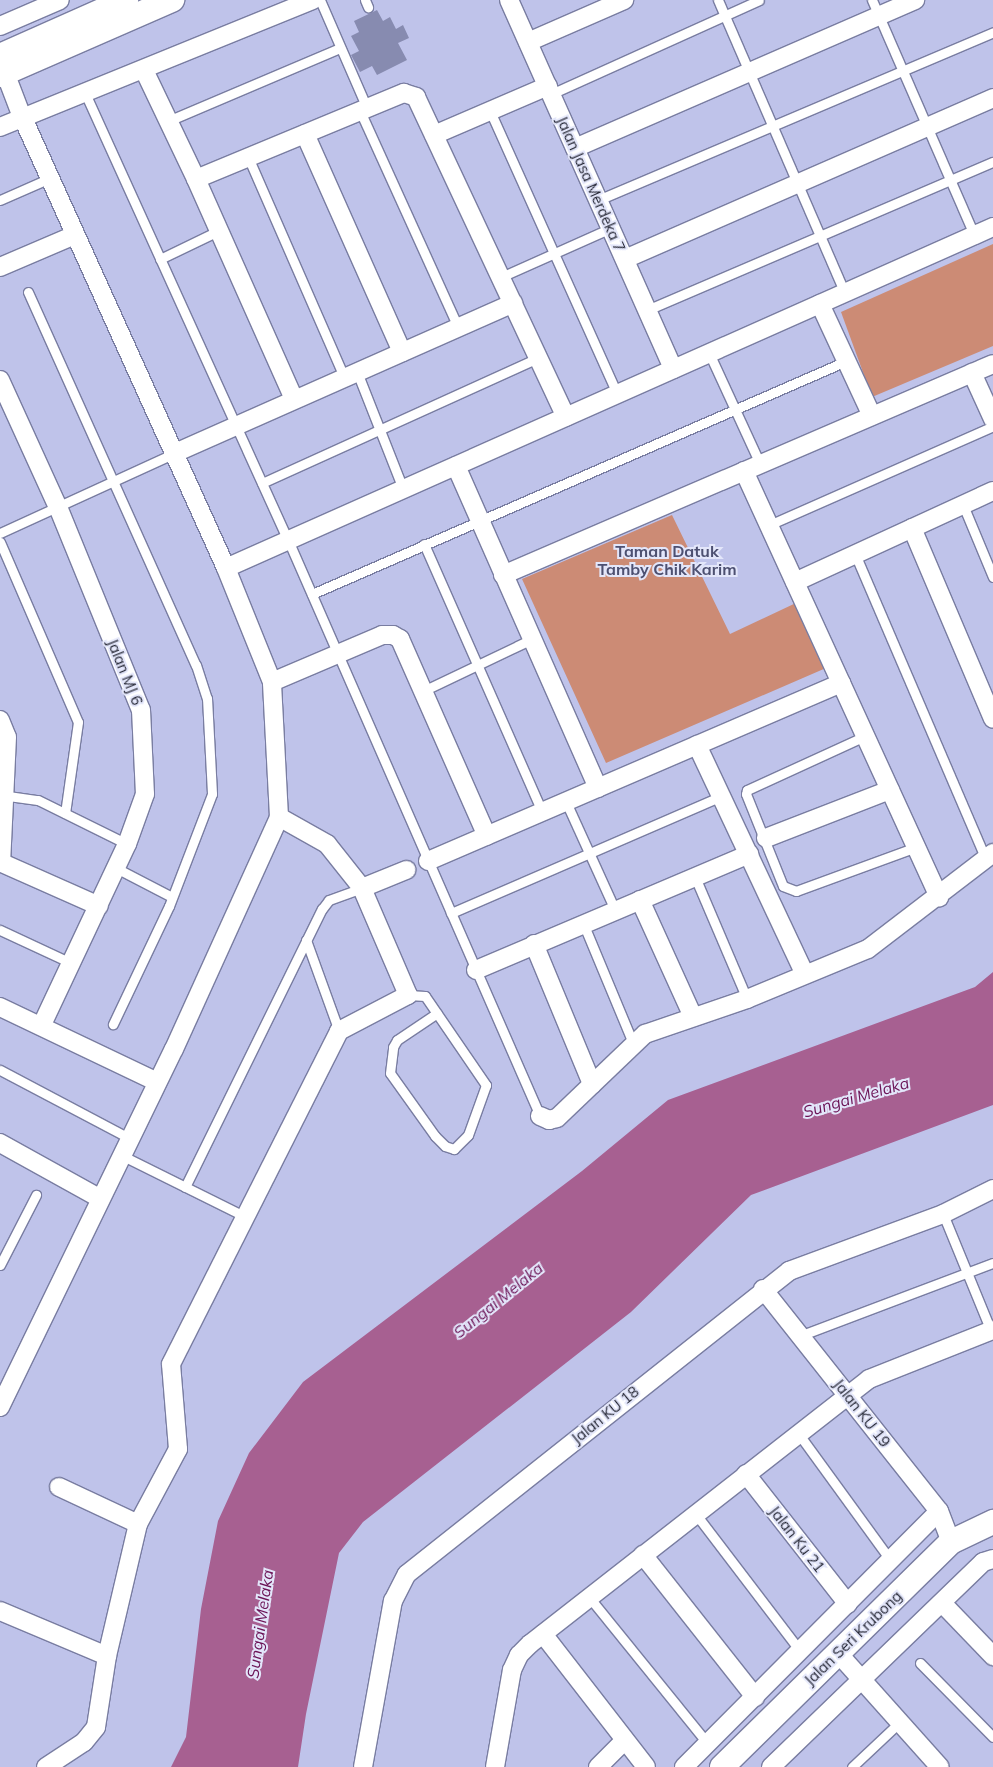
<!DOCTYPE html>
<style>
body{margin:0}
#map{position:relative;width:993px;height:1767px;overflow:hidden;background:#bfc3ea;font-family:Mulish,sans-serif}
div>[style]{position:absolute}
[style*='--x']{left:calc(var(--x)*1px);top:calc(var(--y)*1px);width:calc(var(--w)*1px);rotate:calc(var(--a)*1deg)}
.green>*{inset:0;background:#cc8b75}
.water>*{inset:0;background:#a76091}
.building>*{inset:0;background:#878bb0}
.roads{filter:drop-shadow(1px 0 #797da1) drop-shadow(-1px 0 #797da1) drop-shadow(0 1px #797da1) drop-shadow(0 -1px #797da1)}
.lane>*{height:9px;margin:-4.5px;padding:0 4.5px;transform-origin:4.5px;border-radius:4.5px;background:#fff}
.street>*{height:18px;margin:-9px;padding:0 9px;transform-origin:9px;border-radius:9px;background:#fff}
.secondary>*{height:24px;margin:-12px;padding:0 12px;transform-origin:12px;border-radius:12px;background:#fff}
span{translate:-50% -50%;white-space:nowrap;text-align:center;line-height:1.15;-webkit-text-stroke:4px #e3e6fa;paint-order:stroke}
.street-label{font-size:15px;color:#232533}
.neighbourhood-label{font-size:16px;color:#4d5071;font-weight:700}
.water-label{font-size:16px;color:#6b1356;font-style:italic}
</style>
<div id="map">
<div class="green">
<i style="clip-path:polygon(993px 244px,993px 346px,872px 397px,841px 312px)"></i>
<i style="clip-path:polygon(672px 515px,730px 634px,798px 602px,826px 668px,606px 763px,522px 579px)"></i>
</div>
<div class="water">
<i style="clip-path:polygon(993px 972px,993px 1105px,751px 1195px,631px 1312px,363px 1522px,339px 1553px,306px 1714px,298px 1767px,171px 1767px,186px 1737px,201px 1609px,218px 1521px,249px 1453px,303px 1382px,582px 1171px,668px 1100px,975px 987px)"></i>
</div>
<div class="building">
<i style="clip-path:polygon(377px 10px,383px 21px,390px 17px,396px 29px,403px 25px,409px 38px,398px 43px,407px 60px,377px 75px,372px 66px,360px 72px,351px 55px,359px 51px,351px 36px,359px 32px,354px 21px)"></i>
</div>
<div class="roads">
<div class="lane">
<i style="--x:320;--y:0;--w:118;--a:66.5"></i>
<i style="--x:365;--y:0;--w:8;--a:67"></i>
<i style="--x:718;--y:0;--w:319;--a:66.6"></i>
<i style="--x:872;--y:0;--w:256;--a:66.5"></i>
<i style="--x:85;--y:93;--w:491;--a:65.6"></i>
<i style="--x:288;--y:540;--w:629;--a:66.37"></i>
<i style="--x:551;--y:94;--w:228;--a:-24.3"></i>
<i style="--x:360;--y:111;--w:237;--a:65.6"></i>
<i style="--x:490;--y:111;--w:310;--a:65.8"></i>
<i style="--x:168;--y:121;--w:187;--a:-23"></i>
<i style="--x:248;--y:157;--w:240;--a:66.4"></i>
<i style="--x:0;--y:200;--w:55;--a:-23.7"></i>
<i style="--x:598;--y:200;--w:429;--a:-23"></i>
<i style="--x:160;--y:259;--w:67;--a:-25.8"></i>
<i style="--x:501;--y:277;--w:120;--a:-24"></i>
<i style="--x:28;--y:292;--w:409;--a:65.8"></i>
<i style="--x:196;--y:665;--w:35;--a:72"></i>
<i style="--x:207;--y:698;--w:96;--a:87"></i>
<i style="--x:212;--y:794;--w:120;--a:111"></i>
<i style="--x:169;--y:906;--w:131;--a:115.4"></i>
<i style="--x:647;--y:310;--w:376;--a:-23.2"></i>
<i style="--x:709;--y:353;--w:122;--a:65.3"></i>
<i style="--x:357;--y:372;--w:126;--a:68.5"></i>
<i style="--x:262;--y:483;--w:303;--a:-24.4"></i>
<i style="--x:963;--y:505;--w:78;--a:67.4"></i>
<i style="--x:769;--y:525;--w:245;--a:-23.8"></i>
<i style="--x:0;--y:533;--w:192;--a:-24.6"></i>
<i style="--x:0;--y:542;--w:196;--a:66.6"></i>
<i style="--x:78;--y:722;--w:92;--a:98.1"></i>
<i style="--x:424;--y:544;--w:293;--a:66.2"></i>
<i style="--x:855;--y:554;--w:332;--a:66.8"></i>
<i style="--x:312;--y:594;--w:583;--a:-23.57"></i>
<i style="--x:423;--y:691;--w:121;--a:-25.5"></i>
<i style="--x:865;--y:736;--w:130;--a:155.4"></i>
<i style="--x:747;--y:790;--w:4;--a:104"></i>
<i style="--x:746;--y:794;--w:99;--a:68.1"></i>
<i style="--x:783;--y:886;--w:14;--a:21"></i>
<i style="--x:796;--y:891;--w:128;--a:-20.1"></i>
<i style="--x:1;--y:795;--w:37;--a:8"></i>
<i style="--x:38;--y:800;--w:99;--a:26.3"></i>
<i style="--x:566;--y:802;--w:119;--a:65.6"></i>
<i style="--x:116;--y:868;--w:63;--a:27.4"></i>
<i style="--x:695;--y:877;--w:133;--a:66.9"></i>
<i style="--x:451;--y:913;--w:295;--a:-23.4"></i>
<i style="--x:583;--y:923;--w:130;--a:67.4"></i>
<i style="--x:0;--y:930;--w:78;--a:24.9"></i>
<i style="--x:306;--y:940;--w:97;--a:70.1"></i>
<i style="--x:408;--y:995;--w:17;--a:3"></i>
<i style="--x:425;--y:996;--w:108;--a:55.6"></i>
<i style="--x:486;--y:1085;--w:53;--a:109.8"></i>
<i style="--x:468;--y:1135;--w:20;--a:135"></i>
<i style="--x:454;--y:1149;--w:9;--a:-162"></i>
<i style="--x:445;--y:1146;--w:14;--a:-135"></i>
<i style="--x:435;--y:1136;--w:77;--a:-125.5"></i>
<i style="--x:390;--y:1073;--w:26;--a:-83"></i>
<i style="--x:393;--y:1047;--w:8;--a:-60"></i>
<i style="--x:397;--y:1040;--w:48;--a:-34"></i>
<i style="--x:0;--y:1070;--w:148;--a:27.8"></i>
<i style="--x:123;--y:1156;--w:135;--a:26.4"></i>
<i style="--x:185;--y:1187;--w:310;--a:-63.8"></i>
<i style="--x:322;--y:909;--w:11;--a:-52"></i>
<i style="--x:329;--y:900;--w:35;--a:-20"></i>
<i style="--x:943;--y:1214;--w:126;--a:67.7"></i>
<i style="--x:0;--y:1265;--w:79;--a:-62.8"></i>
<i style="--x:802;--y:1335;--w:204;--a:-20.7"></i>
<i style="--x:798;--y:1433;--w:158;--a:54"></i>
<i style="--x:695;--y:1513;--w:175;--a:52.7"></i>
<i style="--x:589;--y:1597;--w:189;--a:51"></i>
<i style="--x:920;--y:1663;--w:104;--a:45.4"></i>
<i style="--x:852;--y:1767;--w:66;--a:-43.2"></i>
</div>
<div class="street">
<i style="--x:509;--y:0;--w:404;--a:66"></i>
<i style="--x:0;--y:26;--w:65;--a:-23.4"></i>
<i style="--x:528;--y:42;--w:105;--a:-23.6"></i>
<i style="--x:144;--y:70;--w:121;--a:64.5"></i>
<i style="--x:196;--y:179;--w:241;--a:66"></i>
<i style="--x:0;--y:127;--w:337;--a:-22.1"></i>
<i style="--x:305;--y:134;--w:239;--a:66"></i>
<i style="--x:434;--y:135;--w:124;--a:-23.3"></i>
<i style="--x:575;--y:148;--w:371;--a:-23.5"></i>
<i style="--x:196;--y:179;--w:225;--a:-22.5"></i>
<i style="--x:404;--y:93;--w:13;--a:18"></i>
<i style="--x:416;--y:97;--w:353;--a:64.9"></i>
<i style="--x:625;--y:259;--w:402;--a:-23.6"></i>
<i style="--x:0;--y:267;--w:82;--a:-23.1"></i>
<i style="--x:820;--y:304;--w:123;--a:65.1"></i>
<i style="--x:972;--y:373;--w:51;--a:65.5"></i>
<i style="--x:0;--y:380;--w:140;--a:65.5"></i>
<i style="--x:58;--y:507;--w:219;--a:67.8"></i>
<i style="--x:141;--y:710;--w:84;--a:87.3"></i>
<i style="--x:145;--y:794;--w:53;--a:109.8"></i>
<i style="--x:127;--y:844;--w:200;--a:115.2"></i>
<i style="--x:175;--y:453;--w:370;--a:-23.9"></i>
<i style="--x:456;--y:466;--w:352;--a:66.2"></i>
<i style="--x:744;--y:471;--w:469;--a:65.4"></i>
<i style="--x:912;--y:528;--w:207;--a:67"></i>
<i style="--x:226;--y:568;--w:839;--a:-23.97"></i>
<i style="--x:503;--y:575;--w:533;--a:-23.3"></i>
<i style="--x:795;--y:582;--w:218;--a:-24.7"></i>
<i style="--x:272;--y:682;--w:120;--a:-23.1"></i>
<i style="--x:382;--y:635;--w:11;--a:0"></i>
<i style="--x:393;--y:635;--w:8;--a:30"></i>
<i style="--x:400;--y:639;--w:215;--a:66.2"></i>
<i style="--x:0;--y:720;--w:18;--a:68"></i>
<i style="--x:7;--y:737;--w:125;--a:92.7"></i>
<i style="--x:697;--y:745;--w:253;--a:64.8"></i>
<i style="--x:766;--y:838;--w:133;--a:-21.2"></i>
<i style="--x:428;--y:861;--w:450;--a:-23.3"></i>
<i style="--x:0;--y:862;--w:108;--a:24"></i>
<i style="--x:362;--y:888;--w:48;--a:-22.2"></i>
<i style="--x:640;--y:900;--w:128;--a:65.6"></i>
<i style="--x:534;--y:944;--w:152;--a:67.5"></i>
<i style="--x:476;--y:970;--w:297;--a:-23"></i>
<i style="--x:0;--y:1007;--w:174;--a:25.5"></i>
<i style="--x:540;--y:1116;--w:10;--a:24"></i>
<i style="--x:549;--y:1120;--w:8;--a:-14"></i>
<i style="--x:557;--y:1118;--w:122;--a:-43.7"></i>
<i style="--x:645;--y:1034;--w:108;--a:-18.9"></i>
<i style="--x:747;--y:999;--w:131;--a:-22.5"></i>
<i style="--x:868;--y:949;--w:158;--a:-37.5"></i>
<i style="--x:0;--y:1143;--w:115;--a:29"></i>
<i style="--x:763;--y:1289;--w:283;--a:51.6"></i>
<i style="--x:939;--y:1511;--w:33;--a:69"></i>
<i style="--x:0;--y:1407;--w:398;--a:-64.1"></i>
<i style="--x:174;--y:1049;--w:255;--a:-65.6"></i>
<i style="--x:279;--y:817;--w:135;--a:-93"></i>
<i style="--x:272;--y:682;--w:123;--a:-112"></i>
<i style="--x:226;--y:568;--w:495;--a:-114.3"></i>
<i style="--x:22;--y:117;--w:59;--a:-110.9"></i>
<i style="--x:746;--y:1474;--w:165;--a:51.9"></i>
<i style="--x:59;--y:1487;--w:87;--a:25.1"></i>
<i style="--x:643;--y:1555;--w:181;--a:51.7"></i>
<i style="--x:942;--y:1603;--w:74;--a:46.1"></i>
<i style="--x:0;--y:1611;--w:116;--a:22.8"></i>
<i style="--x:543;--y:1634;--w:168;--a:52.2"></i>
<i style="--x:837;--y:1652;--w:154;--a:48.2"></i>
<i style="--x:46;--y:1767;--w:45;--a:-33.3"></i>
<i style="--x:84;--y:1742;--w:19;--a:-51"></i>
<i style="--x:96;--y:1727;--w:72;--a:-81.2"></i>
<i style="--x:107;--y:1656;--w:136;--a:-76.8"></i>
<i style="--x:138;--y:1524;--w:85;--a:-61.9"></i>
<i style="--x:178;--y:1449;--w:85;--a:-94.7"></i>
<i style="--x:171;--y:1364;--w:373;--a:-63.2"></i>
<i style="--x:339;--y:1031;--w:78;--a:-27.6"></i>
<i style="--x:408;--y:995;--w:116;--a:-113.3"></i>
<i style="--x:362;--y:888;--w:56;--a:-128.5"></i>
<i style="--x:327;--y:844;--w:55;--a:-150.6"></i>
<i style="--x:363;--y:1767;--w:169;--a:-79.8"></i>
<i style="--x:393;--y:1601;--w:30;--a:-63"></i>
<i style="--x:407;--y:1574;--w:488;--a:-38.4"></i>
<i style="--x:789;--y:1271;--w:164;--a:-20.3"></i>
<i style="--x:943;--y:1214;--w:56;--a:-26.6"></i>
<i style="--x:495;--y:1767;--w:98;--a:-80.1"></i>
<i style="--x:512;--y:1670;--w:17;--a:-65"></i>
<i style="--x:519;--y:1655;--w:16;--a:-45"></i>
<i style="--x:530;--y:1644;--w:430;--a:-38"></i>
<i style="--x:869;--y:1379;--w:133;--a:-21.6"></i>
<i style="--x:598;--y:1767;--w:37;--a:-45"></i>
<i style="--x:684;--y:1767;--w:361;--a:-45.1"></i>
<i style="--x:771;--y:1767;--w:295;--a:-44"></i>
<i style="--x:983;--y:1562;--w:10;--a:-17"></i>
</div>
<div class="secondary">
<i style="--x:0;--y:56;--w:138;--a:-24"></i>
<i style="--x:0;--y:75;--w:188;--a:-23.6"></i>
<i style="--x:722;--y:1767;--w:321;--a:-44.5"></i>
<i style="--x:951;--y:1542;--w:47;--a:-25.5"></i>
</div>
</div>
<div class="street-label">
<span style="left:591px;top:184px;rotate:66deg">Jalan Jasa Merdeka 7</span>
<span style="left:125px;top:672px;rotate:68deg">Jalan MJ 6</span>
<span style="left:862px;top:1413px;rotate:52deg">Jalan KU 19</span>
<span style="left:605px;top:1415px;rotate:-39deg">Jalan KU 18</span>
<span style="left:797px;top:1539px;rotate:52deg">Jalan Ku 21</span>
<span style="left:853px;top:1638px;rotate:-44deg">Jalan Seri Krubong</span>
</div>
<div class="neighbourhood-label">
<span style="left:667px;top:560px">Taman Datuk<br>Tamby Chik Karim</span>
</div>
<div class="water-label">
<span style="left:856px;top:1097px;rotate:-16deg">Sungai Melaka</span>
<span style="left:498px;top:1300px;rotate:-39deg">Sungai Melaka</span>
<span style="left:260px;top:1624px;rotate:-82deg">Sungai Melaka</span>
</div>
</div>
